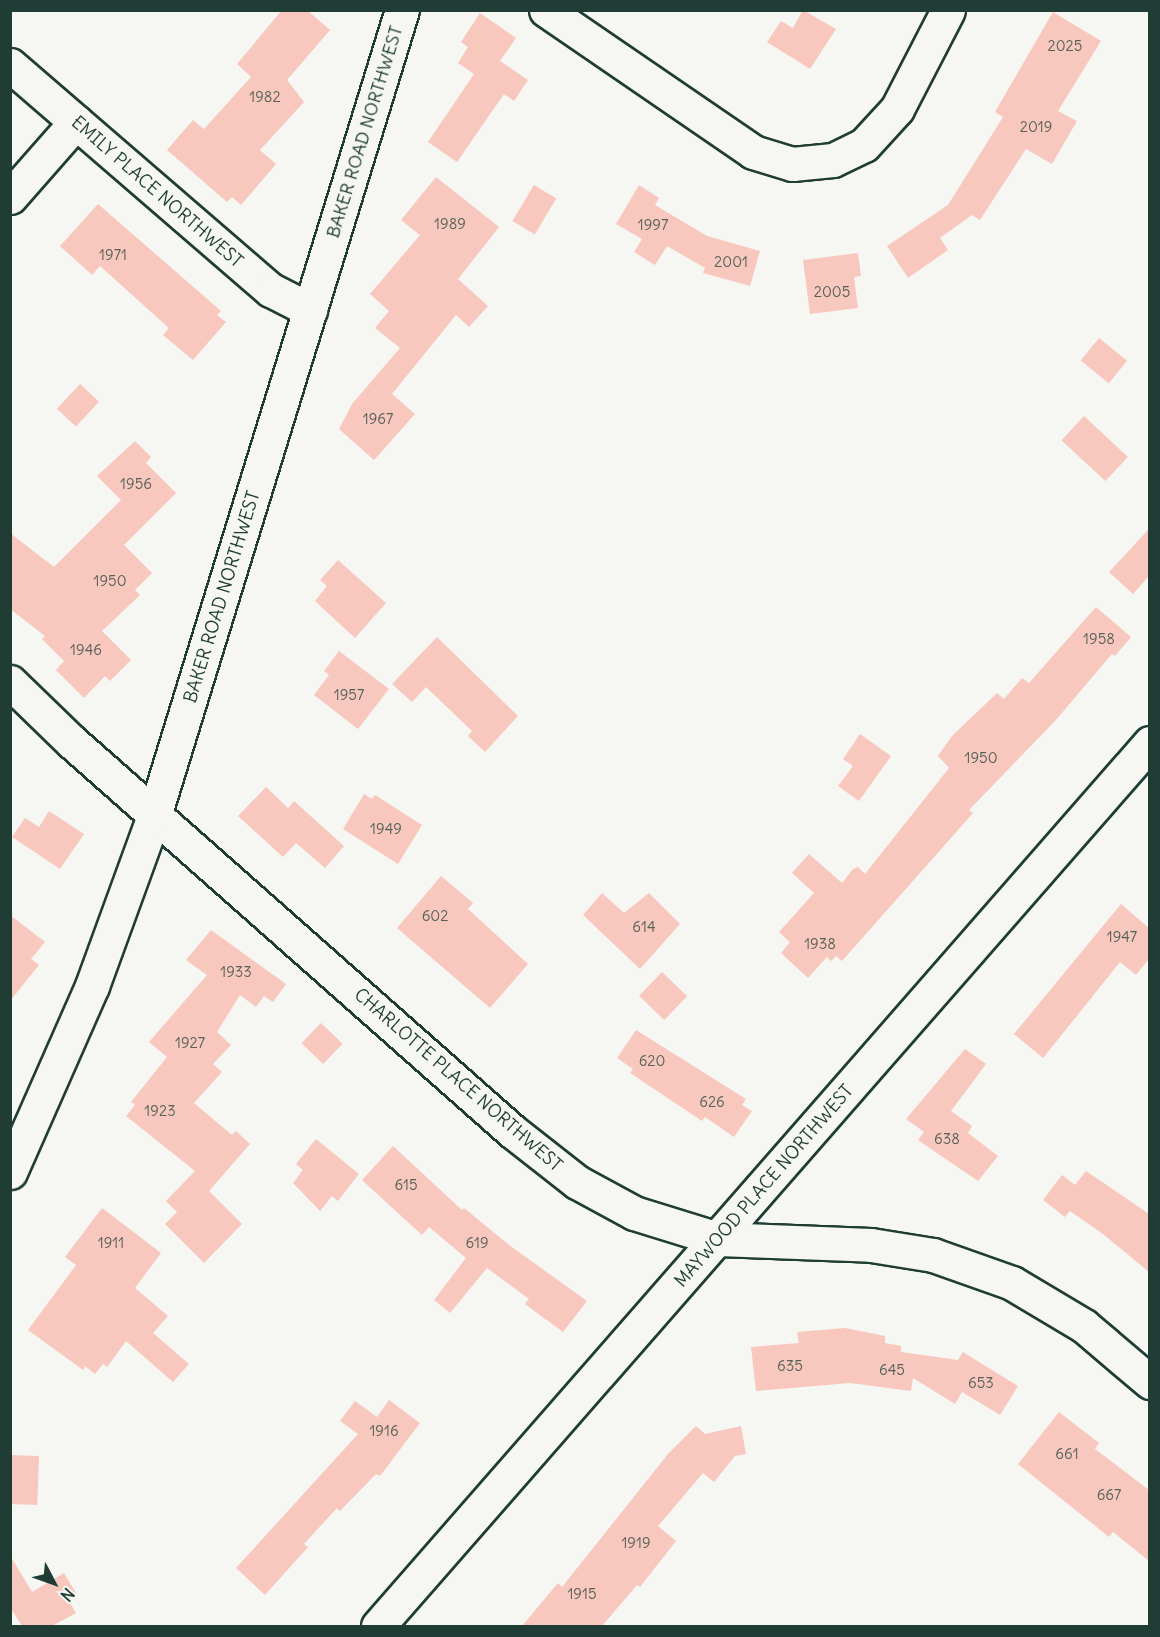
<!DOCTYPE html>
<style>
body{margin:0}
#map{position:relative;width:1160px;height:1637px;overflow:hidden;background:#f6f6f2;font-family:Delius,sans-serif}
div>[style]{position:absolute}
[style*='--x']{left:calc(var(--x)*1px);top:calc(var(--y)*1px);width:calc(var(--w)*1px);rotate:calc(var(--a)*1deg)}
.building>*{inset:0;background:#f8c8be;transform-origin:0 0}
.roads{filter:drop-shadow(2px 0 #1f3d34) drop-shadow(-2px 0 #1f3d34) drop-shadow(0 2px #1f3d34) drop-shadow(0 -2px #1f3d34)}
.minor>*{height:33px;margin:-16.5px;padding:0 16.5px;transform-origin:16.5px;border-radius:16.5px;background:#f6f6f2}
.tertiary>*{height:33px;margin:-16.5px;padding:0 16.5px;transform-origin:16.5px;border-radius:16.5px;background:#f6f6f2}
span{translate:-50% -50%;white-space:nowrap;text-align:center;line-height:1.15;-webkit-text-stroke:4.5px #f6f6f2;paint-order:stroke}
.number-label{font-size:15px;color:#556056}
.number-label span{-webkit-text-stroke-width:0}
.street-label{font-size:18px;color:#1f3d34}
.frame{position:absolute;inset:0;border:12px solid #1f3d34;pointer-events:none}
.north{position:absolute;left:24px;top:1553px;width:60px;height:60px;-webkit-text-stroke:4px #f6f6f2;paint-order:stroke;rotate:131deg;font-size:16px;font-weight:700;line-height:24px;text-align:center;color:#1f3d34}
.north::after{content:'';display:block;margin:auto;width:21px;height:27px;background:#1f3d34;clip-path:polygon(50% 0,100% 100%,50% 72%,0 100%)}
</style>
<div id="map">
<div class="building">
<i style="clip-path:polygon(282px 10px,307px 10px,330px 30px,287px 80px,304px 102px,260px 150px,276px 164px,241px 205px,232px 197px,227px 202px,167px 150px,193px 120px,204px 129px,251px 77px,237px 64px)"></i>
<i style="clip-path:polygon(803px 10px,836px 29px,810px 69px,767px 42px,781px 21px,793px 28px)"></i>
<i style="clip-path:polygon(1053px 12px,1101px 41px,1058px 111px,1077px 121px,1052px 164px,1026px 149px,980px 220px,972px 215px,940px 238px,948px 250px,908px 278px,887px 246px,948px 205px,1003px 117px,995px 112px)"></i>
<i style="clip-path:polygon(480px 13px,516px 38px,500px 61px,528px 80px,514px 101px,504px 94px,457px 162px,428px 142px,474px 74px,458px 63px,468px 47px,461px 42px)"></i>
<i style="clip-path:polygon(436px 177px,499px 227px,458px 279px,488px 306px,469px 327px,456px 315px,392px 394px,415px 414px,374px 460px,339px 429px,352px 404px,400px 348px,375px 328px,389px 311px,370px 294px,420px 235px,401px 220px)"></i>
<i style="left:534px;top:185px;width:26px;height:42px;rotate:31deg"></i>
<i style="clip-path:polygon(639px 185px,659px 198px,655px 205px,707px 236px,760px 251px,750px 286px,703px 273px,705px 268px,667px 246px,655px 265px,634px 252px,642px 239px,616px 224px)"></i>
<i style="clip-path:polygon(98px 204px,221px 311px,217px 315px,226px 322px,193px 360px,163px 335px,169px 328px,100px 266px,92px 275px,60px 246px)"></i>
<i style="clip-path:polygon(858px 253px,861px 276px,854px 277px,858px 308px,810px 314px,803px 260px)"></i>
<i style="left:1099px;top:338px;width:36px;height:29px;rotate:39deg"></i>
<i style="left:80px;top:384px;width:26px;height:34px;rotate:43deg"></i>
<i style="left:1084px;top:416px;width:60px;height:33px;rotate:43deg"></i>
<i style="clip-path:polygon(135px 441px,151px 457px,146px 463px,176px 493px,124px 545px,152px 573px,135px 590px,140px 595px,102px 631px,131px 660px,110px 681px,105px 676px,84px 698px,56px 670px,64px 661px,42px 639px,45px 636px,10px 609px,10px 533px,54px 567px,121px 500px,97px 476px)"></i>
<i style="clip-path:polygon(1149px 529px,1149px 576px,1133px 594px,1109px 572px)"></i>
<i style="clip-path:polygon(338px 560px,386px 603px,355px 638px,315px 601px,327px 586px,320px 580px)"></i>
<i style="clip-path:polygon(1096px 607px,1131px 637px,1115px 656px,1112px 654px,1055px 721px,969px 810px,973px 813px,842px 961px,836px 956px,831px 961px,827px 957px,808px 978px,781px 953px,790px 942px,779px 932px,814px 893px,792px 873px,809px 854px,842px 883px,853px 869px,858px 867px,865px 874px,949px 768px,938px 756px,952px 736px,997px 693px,1004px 699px,1022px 678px,1029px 683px)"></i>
<i style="clip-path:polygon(437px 637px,518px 716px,485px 752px,468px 736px,472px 731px,426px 687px,412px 702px,392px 684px)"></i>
<i style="clip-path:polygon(339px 651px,389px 689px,358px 729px,314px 695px,329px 675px,324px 671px)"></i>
<i style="clip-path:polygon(860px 734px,891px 756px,859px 801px,838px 786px,853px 766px,843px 759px)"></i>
<i style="clip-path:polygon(266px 787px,288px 808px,294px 801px,344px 846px,325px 868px,296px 843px,283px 857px,238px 816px)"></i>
<i style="clip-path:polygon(364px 794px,372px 799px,375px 795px,422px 825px,398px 864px,343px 829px)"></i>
<i style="clip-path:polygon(49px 811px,84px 834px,60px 869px,12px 837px,25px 818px,39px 827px)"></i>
<i style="clip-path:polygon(441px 876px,473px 903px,468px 909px,528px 964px,490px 1008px,397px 928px)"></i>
<i style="clip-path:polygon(602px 893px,624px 913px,649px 893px,680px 924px,640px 969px,583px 915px)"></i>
<i style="clip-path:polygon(1121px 904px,1149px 928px,1149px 959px,1136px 975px,1120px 962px,1043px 1058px,1014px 1034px)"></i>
<i style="clip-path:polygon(10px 915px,45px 942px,31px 959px,39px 965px,10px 1001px)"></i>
<i style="clip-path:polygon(211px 930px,286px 984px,273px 1002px,264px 996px,256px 1007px,240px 995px,217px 1032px,231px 1045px,213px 1064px,222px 1072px,194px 1103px,232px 1135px,236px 1131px,250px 1144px,209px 1191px,242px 1224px,204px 1263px,165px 1224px,177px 1212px,166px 1201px,195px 1171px,126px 1116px,135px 1105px,131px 1102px,167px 1057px,149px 1042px,207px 975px,186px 960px)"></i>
<i style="left:662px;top:972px;width:35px;height:33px;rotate:44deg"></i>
<i style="left:321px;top:1023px;width:30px;height:28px;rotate:44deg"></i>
<i style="clip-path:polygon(636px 1030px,746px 1099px,742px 1105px,752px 1111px,734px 1137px,705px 1117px,702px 1121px,630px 1073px,633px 1069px,617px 1058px)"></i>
<i style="clip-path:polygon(965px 1049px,986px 1064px,951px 1111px,972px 1126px,968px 1133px,998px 1156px,978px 1181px,918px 1140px,924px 1132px,906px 1119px)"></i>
<i style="clip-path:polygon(316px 1139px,359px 1174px,338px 1201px,332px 1196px,320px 1211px,293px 1183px,303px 1170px,296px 1164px)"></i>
<i style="clip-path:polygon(393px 1146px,462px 1210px,464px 1208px,509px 1245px,587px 1301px,563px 1332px,525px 1304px,529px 1299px,487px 1268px,450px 1313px,434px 1300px,466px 1258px,429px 1227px,422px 1235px,362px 1180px)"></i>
<i style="clip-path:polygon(1086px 1171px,1149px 1214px,1149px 1272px,1103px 1234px,1070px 1211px,1065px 1217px,1043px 1200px,1062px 1175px,1075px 1185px)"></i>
<i style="clip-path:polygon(102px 1208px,161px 1253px,135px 1288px,168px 1316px,153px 1333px,189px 1364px,173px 1382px,126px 1341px,107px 1367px,103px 1364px,95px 1374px,85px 1366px,83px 1370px,28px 1330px,76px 1265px,65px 1257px)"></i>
<i style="clip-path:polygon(845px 1328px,885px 1336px,885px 1343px,901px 1346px,901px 1352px,958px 1360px,963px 1352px,1018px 1386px,1000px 1415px,962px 1392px,955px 1404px,913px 1378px,911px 1391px,850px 1383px,756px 1391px,751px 1347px,799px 1343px,797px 1332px)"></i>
<i style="clip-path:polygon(389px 1400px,420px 1423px,380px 1476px,376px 1474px,340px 1511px,337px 1508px,304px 1544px,308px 1547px,265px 1595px,236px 1568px,358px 1434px,340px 1421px,355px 1401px,377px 1417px)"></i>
<i style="clip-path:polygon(1059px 1412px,1099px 1443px,1095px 1449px,1149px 1490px,1149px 1561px,1113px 1532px,1109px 1537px,1018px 1464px)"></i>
<i style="clip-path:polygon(696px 1426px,705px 1434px,741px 1426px,746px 1454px,735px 1456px,714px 1482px,703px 1473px,658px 1526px,676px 1541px,640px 1587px,637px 1585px,602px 1626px,522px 1626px,558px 1583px,562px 1587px,668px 1454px)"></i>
<i style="left:10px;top:1455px;width:29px;height:49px;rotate:2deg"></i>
<i style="clip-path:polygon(10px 1555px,32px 1592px,64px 1573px,76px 1593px,67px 1598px,76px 1613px,52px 1626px,22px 1626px,10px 1607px)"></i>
</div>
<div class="roads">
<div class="minor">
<i style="--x:546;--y:10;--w:251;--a:34.4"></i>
<i style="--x:753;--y:152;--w:41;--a:17.1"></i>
<i style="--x:792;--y:164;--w:41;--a:-5.6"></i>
<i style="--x:833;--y:160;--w:34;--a:-26"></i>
<i style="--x:864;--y:145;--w:49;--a:-47.5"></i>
<i style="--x:897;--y:109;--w:111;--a:-62.7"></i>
<i style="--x:10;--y:65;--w:345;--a:40.8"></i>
<i style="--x:271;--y:290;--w:44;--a:27.1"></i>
<i style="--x:10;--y:197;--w:100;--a:-48.7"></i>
<i style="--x:10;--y:682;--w:86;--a:44.1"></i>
<i style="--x:72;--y:742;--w:587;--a:41.48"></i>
<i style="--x:512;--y:1131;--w:83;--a:38.1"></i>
<i style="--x:577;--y:1182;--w:65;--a:28.5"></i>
<i style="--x:634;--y:1213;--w:88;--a:17.2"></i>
<i style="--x:718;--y:1239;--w:153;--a:2.2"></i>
<i style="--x:871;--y:1245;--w:63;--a:9.2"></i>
<i style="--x:933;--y:1255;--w:84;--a:19.5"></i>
<i style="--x:1012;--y:1283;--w:84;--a:30.8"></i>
<i style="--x:1084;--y:1326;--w:87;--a:40.3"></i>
<i style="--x:378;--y:1626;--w:1173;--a:-48.84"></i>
</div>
<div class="tertiary">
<i style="--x:10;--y:1172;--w:203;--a:-66.2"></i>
<i style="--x:92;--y:986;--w:181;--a:-70"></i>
<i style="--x:154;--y:816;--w:843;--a:-72.9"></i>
</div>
</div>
<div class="number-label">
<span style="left:1065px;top:46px">2025</span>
<span style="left:265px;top:97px">1982</span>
<span style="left:1036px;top:127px">2019</span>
<span style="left:450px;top:224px">1989</span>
<span style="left:653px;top:225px">1997</span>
<span style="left:113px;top:255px">1971</span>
<span style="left:731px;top:262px">2001</span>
<span style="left:832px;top:292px">2005</span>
<span style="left:378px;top:419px">1967</span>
<span style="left:136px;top:484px">1956</span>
<span style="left:110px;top:581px">1950</span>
<span style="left:1099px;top:639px">1958</span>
<span style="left:86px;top:650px">1946</span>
<span style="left:349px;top:695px">1957</span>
<span style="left:981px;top:758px">1950</span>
<span style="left:386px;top:829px">1949</span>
<span style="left:435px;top:916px">602</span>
<span style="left:644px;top:927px">614</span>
<span style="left:1122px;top:937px">1947</span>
<span style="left:820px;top:944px">1938</span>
<span style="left:236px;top:972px">1933</span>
<span style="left:190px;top:1043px">1927</span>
<span style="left:652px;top:1061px">620</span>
<span style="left:712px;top:1102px">626</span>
<span style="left:160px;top:1111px">1923</span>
<span style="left:947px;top:1139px">638</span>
<span style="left:406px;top:1185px">615</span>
<span style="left:111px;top:1243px">1911</span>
<span style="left:477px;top:1243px">619</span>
<span style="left:790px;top:1366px">635</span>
<span style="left:892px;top:1370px">645</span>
<span style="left:981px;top:1383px">653</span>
<span style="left:384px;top:1431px">1916</span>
<span style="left:1067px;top:1454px">661</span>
<span style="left:1109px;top:1495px">667</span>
<span style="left:636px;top:1543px">1919</span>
<span style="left:582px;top:1594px">1915</span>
</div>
<div class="street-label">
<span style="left:365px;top:132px;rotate:-73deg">BAKER ROAD NORTHWEST</span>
<span style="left:157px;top:192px;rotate:41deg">EMILY PLACE NORTHWEST</span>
<span style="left:222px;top:597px;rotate:-73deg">BAKER ROAD NORTHWEST</span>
<span style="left:458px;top:1080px;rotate:41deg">CHARLOTTE PLACE NORTHWEST</span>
<span style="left:764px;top:1186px;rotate:-49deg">MAYWOOD PLACE NORTHWEST</span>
</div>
<div class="frame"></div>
<div class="north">N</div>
</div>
